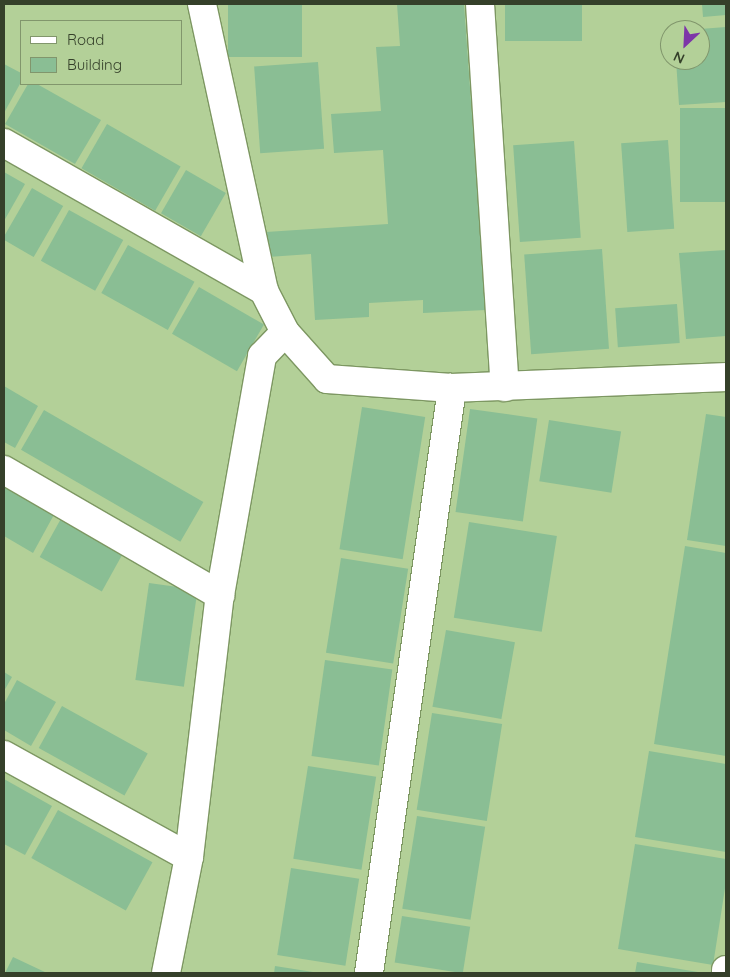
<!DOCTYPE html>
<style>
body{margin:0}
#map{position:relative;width:730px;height:977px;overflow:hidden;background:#b3d098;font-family:Quicksand,sans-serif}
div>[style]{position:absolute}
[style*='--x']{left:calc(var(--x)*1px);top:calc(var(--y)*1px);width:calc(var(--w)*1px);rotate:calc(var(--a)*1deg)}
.building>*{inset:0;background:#8abe94;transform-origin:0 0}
.roads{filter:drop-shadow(1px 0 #7d9762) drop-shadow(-1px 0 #7d9762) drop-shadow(0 1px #7d9762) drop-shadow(0 -1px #7d9762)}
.minor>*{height:28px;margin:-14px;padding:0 14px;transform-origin:14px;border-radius:14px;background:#fff}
span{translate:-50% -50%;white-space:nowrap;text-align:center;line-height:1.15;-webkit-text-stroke:4px #b3d098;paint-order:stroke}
.frame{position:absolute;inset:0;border:5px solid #35402a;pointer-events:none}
.legend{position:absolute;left:20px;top:20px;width:162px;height:65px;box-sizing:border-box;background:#b3d098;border:1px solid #81966c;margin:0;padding:6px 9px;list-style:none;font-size:15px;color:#35402a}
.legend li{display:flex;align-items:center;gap:10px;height:25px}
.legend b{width:25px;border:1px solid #81966c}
.north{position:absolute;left:660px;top:20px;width:50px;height:50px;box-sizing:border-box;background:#b3d098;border:1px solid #81966c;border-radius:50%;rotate:205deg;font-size:14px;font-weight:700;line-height:20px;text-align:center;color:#35402a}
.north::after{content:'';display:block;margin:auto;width:18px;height:22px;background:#7d35a8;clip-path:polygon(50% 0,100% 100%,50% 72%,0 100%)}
</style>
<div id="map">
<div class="building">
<i style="left:228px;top:4px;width:74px;height:53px"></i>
<i style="clip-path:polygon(397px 4px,464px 4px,486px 310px,423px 313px,423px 300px,369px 303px,369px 317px,315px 320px,311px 254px,268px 257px,266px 232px,388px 224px,383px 150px,334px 153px,331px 114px,381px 111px,376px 47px,400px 46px)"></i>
<i style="left:505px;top:4px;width:77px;height:37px"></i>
<i style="clip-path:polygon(702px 4px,726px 4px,726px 15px,703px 17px)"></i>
<i style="clip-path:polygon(726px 27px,726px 102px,679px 105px,676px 60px,700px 60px,700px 29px)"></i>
<i style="left:318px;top:62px;width:87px;height:64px;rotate:86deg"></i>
<i style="clip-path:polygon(4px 64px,21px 73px,21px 82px,4px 113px)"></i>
<i style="clip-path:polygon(28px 84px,37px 84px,101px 120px,75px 164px,5px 124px)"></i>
<i style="left:726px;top:108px;width:94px;height:46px;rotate:90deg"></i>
<i style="left:107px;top:124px;width:85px;height:51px;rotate:30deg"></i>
<i style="left:668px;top:140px;width:89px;height:47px;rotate:86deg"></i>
<i style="left:574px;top:141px;width:97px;height:61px;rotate:86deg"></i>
<i style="left:186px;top:170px;width:46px;height:50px;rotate:30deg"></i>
<i style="clip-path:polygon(4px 172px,25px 184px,4px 221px)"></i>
<i style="left:32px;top:188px;width:36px;height:59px;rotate:30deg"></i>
<i style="left:69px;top:210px;width:62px;height:58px;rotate:29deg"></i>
<i style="left:128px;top:245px;width:76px;height:55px;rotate:29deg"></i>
<i style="left:602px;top:249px;width:100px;height:78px;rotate:86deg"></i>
<i style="clip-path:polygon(726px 250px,726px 336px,686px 339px,679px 253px)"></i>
<i style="left:199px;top:287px;width:75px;height:54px;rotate:30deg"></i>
<i style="left:677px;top:304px;width:39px;height:62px;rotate:86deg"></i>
<i style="clip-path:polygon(4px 386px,38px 406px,15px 448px,4px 442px)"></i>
<i style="left:362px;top:407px;width:64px;height:144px;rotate:9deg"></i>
<i style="left:470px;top:409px;width:68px;height:104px;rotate:8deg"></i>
<i style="left:44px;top:410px;width:184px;height:46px;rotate:30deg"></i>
<i style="clip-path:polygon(706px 414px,726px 417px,726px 546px,687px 540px)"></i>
<i style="left:549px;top:420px;width:73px;height:62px;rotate:9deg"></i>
<i style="clip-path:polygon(4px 483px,56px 511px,33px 553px,4px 536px)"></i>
<i style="left:63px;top:515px;width:71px;height:48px;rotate:29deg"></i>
<i style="left:469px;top:522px;width:89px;height:97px;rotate:9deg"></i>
<i style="clip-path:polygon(685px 546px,726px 553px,726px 756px,654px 744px)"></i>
<i style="left:341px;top:558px;width:68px;height:96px;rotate:9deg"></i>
<i style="left:149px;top:583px;width:49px;height:98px;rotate:8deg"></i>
<i style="left:446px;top:630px;width:70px;height:78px;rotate:10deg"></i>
<i style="left:325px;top:660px;width:68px;height:97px;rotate:8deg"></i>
<i style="clip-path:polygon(4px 672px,12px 677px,4px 691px)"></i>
<i style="clip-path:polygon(17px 680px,56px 702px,31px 746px,4px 730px,4px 704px)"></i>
<i style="left:62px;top:706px;width:98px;height:48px;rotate:29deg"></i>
<i style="left:432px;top:713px;width:71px;height:98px;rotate:9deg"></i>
<i style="clip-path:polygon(649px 751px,726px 764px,726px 852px,635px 837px)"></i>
<i style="left:308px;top:766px;width:69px;height:94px;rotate:9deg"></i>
<i style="clip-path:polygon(4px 779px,52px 806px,25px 855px,4px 844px)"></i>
<i style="left:58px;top:810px;width:108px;height:55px;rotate:29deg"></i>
<i style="left:417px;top:816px;width:69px;height:94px;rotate:9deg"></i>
<i style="clip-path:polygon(635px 844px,726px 859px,726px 882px,713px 965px,618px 949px)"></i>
<i style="left:291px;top:868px;width:69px;height:88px;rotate:9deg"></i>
<i style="left:402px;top:916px;width:69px;height:47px;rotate:9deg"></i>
<i style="clip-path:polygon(13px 957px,47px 973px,5px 973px)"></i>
<i style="clip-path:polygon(637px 962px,698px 972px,698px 973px,635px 973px)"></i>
<i style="clip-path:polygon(275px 966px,313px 972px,312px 973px,274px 973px)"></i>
</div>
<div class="roads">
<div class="minor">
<i style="--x:480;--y:4;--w:384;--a:86.3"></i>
<i style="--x:4;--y:143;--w:299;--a:29.6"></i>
<i style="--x:285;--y:332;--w:63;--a:48.2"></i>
<i style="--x:327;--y:379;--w:125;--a:4.1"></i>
<i style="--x:452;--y:388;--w:274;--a:-2.3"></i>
<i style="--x:4;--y:470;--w:250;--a:30.1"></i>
<i style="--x:4;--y:755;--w:211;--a:28.9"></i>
<i style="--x:166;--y:973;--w:118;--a:-78.8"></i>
<i style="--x:189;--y:857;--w:264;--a:-83.3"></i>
<i style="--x:220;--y:595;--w:243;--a:-80"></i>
<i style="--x:262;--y:356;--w:33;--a:-46"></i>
<i style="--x:285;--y:332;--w:46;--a:-117.1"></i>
<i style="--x:264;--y:291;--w:294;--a:-102.2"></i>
<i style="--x:369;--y:973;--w:591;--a:-81.92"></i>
<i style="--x:726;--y:973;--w:3;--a:-90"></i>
</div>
</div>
<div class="frame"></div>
<ul class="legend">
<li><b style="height:6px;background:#fff"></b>Road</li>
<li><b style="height:14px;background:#8abe94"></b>Building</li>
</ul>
<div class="north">N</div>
</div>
